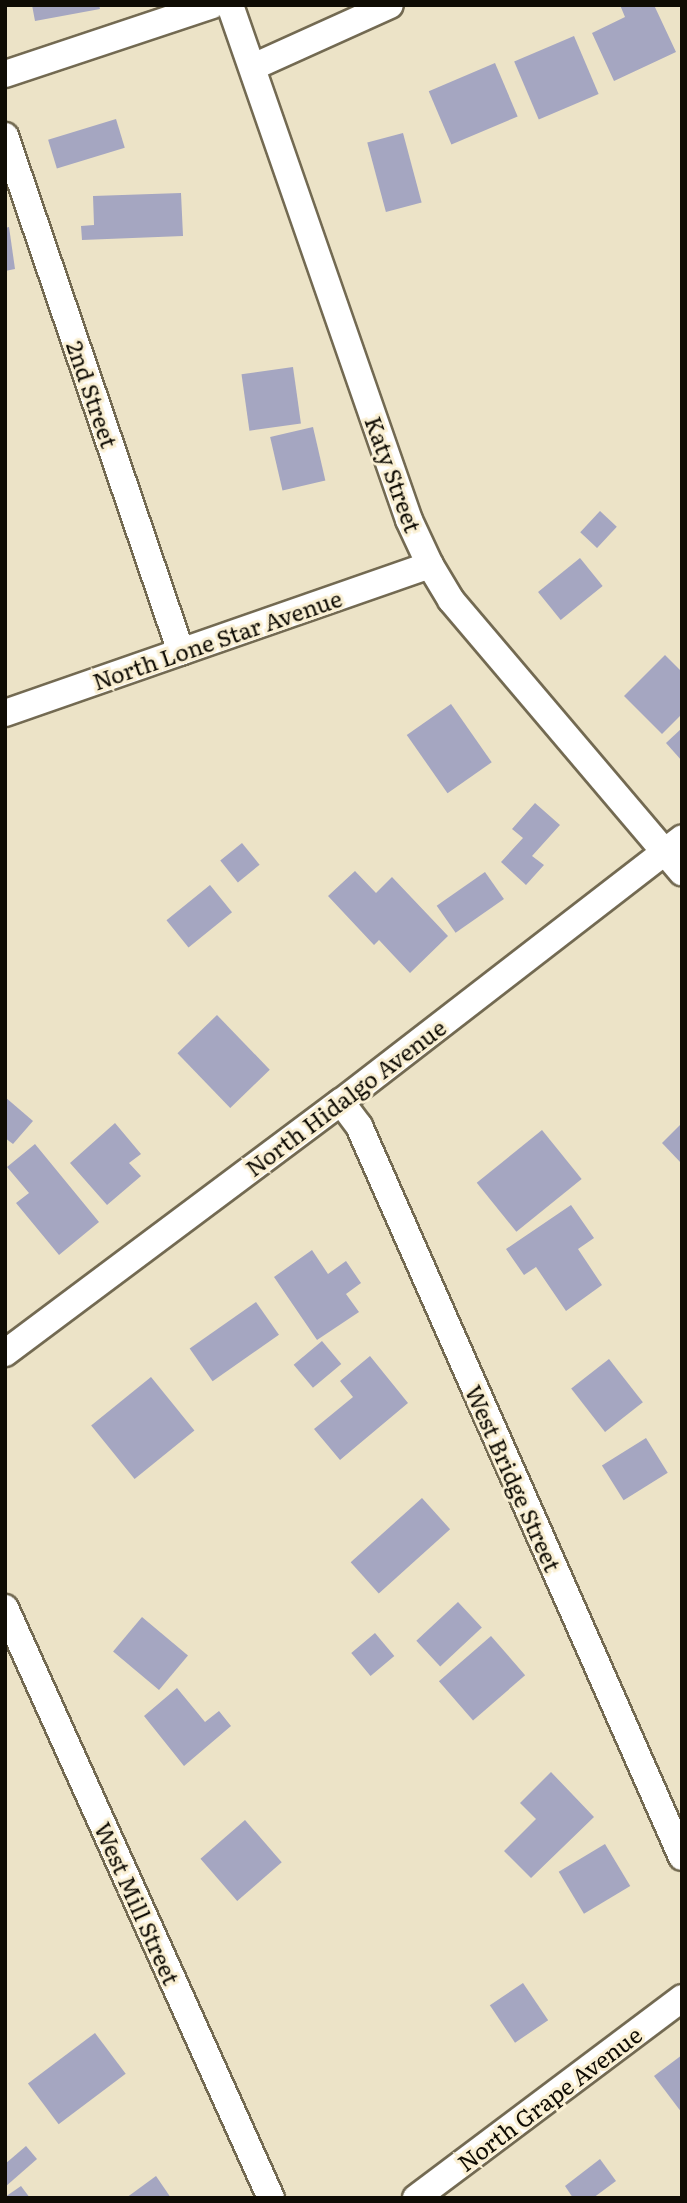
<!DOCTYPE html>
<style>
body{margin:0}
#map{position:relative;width:687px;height:2203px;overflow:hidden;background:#ece3c7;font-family:Literata,serif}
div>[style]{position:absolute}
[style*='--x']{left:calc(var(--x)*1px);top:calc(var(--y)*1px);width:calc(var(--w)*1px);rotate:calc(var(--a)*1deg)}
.building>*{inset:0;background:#a5a6c1;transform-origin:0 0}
.roads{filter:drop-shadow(2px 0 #736a52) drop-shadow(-2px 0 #736a52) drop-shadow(0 2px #736a52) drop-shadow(0 -2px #736a52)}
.street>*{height:26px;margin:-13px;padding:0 13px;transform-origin:13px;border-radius:13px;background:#fff}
span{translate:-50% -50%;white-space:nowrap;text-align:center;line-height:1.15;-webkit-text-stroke:6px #faf0d4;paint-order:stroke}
.street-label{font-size:23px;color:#0f0c04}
.frame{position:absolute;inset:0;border:7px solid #0f0c04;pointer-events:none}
</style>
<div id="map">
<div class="building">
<i style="clip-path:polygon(32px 5px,99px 5px,100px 9px,35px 21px)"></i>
<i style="clip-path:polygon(620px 5px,654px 5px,676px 52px,614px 81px,592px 33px,625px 17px)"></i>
<i style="left:574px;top:36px;width:63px;height:65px;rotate:67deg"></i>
<i style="left:495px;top:63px;width:58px;height:72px;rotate:67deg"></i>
<i style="left:116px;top:119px;width:30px;height:71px;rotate:73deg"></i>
<i style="left:403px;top:133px;width:72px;height:37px;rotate:75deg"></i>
<i style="clip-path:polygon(181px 193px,183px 236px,82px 240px,81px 226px,94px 225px,93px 196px)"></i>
<i style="clip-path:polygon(9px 227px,15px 269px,5px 271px,5px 228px)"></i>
<i style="left:293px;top:367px;width:57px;height:52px;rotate:82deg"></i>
<i style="left:313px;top:427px;width:55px;height:44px;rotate:77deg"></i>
<i style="left:600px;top:511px;width:23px;height:29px;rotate:43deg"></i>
<i style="left:580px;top:558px;width:36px;height:54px;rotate:51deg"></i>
<i style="clip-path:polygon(665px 655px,682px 672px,682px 714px,662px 734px,624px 696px)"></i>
<i style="left:451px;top:704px;width:71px;height:54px;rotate:55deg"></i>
<i style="clip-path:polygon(682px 728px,682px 761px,666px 743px)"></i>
<i style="clip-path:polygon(535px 803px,560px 825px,532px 856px,544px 865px,526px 885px,501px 862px,523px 838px,512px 829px)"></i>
<i style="left:242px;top:843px;width:28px;height:28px;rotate:51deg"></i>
<i style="clip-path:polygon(355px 871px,376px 893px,392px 877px,448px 936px,410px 973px,379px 940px,374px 945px,328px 896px)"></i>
<i style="left:485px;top:872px;width:33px;height:59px;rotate:55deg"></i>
<i style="left:210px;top:885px;width:35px;height:56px;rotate:51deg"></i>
<i style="left:217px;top:1015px;width:76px;height:55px;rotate:46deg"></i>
<i style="clip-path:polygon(5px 1097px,33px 1121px,13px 1144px,5px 1138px)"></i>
<i style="clip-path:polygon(115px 1123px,141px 1154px,129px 1163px,141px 1176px,107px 1205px,70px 1163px)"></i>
<i style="clip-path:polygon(682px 1123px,682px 1164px,662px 1143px)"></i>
<i style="left:542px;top:1130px;width:63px;height:84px;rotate:51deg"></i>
<i style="clip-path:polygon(35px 1144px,99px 1222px,59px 1255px,16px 1203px,29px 1193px,7px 1167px)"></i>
<i style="clip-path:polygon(571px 1205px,594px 1238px,578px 1249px,602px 1285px,566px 1311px,536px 1267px,524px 1275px,506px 1249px)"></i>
<i style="clip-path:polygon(312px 1250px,328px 1274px,346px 1261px,361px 1283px,346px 1294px,359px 1312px,317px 1340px,274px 1277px)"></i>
<i style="left:256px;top:1302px;width:40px;height:81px;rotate:55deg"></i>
<i style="left:322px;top:1341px;width:30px;height:37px;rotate:50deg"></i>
<i style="clip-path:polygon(370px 1356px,408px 1403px,340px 1460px,314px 1429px,353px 1397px,340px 1381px)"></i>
<i style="left:609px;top:1359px;width:55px;height:48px;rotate:52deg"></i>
<i style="left:151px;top:1377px;width:69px;height:77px;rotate:51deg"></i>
<i style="left:646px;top:1438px;width:41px;height:52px;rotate:58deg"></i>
<i style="left:422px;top:1498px;width:42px;height:96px;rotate:48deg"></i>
<i style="left:458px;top:1602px;width:35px;height:57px;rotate:47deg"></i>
<i style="left:142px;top:1617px;width:60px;height:45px;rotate:40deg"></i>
<i style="left:375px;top:1633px;width:30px;height:31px;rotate:50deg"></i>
<i style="left:491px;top:1636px;width:52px;height:69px;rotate:49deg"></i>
<i style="clip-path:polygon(177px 1688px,205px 1722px,219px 1711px,231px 1726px,184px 1766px,144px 1716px)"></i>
<i style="clip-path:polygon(551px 1772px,594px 1817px,531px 1878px,504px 1851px,536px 1819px,520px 1803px)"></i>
<i style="left:245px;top:1820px;width:56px;height:59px;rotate:49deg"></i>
<i style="left:605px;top:1844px;width:49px;height:54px;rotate:59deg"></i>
<i style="left:523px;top:1983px;width:45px;height:40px;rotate:56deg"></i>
<i style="left:95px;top:2033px;width:51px;height:84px;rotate:53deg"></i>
<i style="clip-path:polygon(682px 2055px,682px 2113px,654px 2076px)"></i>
<i style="clip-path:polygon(26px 2146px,37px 2159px,5px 2187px,5px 2164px)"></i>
<i style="clip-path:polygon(600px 2159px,616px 2181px,593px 2198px,573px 2198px,565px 2186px)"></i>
<i style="clip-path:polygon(156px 2176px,171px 2198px,126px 2198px)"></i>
<i style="clip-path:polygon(21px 2186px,30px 2198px,5px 2198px,5px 2197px)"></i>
</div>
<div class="roads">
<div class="street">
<i style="--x:230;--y:5;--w:545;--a:70.83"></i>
<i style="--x:409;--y:520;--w:50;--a:65"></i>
<i style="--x:430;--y:565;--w:41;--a:59"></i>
<i style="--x:451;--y:600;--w:357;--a:49.7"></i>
<i style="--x:253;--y:67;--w:150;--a:-24.3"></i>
<i style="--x:5;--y:74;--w:218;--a:-18.4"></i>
<i style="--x:5;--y:136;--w:545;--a:71.17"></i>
<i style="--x:5;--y:713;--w:450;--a:-19.2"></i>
<i style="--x:341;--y:1102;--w:30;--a:53"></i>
<i style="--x:359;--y:1126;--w:799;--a:66.16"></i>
<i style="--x:5;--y:1353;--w:419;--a:-36.8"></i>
<i style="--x:341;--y:1102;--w:431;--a:-37.7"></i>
<i style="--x:5;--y:1608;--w:647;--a:65.73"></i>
<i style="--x:416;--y:2198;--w:333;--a:-36.9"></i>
</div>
</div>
<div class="street-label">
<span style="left:93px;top:394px;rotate:71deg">2nd Street</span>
<span style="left:394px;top:474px;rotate:70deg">Katy Street</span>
<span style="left:217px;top:639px;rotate:-19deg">North Lone Star Avenue</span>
<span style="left:345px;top:1097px;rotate:-37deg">North Hidalgo Avenue</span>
<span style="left:514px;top:1478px;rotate:66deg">West Bridge Street</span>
<span style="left:138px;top:1903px;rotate:66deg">West Mill Street</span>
<span style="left:549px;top:2098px;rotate:-37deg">North Grape Avenue</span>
</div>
<div class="frame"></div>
</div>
